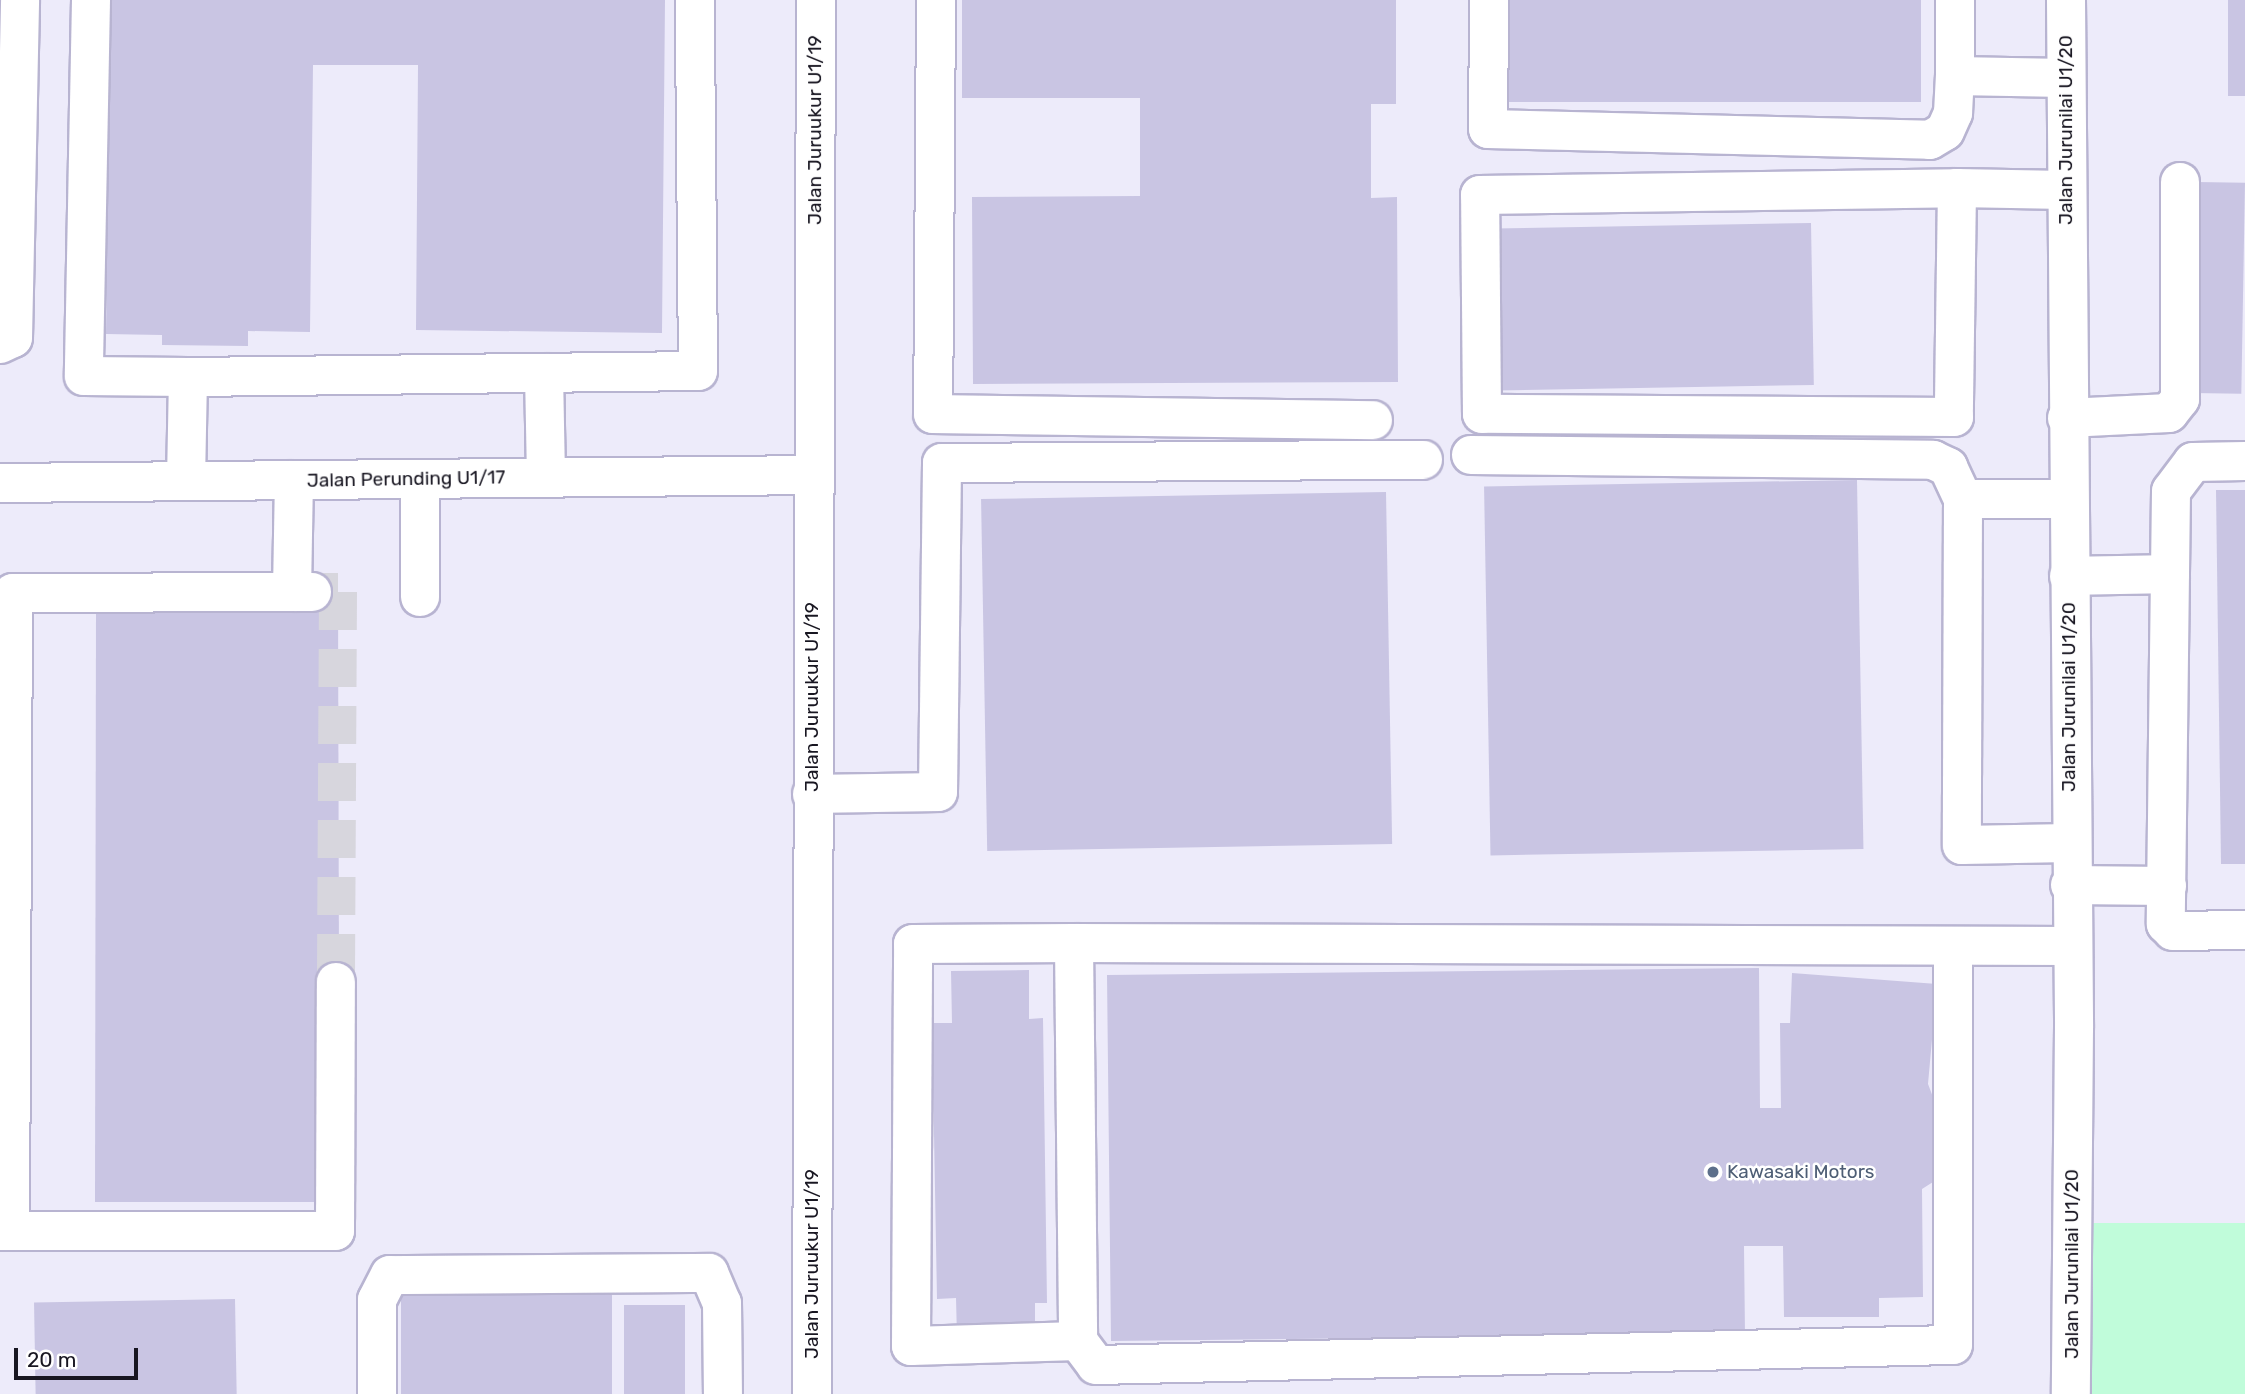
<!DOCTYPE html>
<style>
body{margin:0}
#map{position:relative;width:2245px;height:1394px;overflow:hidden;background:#f9f8fe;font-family:Rubik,sans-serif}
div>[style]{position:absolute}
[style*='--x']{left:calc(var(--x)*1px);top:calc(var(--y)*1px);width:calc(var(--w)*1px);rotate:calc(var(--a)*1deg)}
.built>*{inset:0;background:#edebfa;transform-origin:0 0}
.green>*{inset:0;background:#c0fcda;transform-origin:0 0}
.building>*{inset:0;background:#c9c5e3;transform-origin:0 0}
.minor-tunnel>*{height:38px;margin-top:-19px;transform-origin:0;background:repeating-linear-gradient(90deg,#d7d6dd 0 38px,transparent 0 57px)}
.roads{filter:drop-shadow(2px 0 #b8b4d1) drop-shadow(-2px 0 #b8b4d1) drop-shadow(0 2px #b8b4d1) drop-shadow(0 -2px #b8b4d1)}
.minor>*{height:38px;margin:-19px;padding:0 19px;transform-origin:19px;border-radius:19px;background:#fff}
.dots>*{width:19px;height:19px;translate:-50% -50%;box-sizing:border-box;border:4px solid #fff;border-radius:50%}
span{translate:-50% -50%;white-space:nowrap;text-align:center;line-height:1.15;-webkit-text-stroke:5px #fff;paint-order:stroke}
.street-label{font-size:19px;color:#181621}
.service-label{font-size:19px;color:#4e5e75}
.left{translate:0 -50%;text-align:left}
.scale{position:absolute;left:14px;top:1348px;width:124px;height:32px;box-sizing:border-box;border:4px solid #181621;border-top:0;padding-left:9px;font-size:21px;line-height:24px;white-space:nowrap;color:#181621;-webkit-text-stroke:5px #fff;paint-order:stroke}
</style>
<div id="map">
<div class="built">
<i style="left:0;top:0;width:2245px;height:1394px"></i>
</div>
<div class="green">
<i style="left:2087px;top:1223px;width:158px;height:171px"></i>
</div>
<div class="building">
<i style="clip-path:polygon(110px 0,665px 0,662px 333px,416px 330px,418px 65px,313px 65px,310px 332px,248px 331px,248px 346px,162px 345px,162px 335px,106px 334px)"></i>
<i style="clip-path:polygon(962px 0,1396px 0,1396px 104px,1371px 104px,1371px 198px,1397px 197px,1398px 382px,973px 384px,972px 197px,1140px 196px,1140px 98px,962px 98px)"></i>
<i style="left:1500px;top:0;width:421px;height:102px"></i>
<i style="left:2228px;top:0;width:17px;height:96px"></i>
<i style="left:2196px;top:182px;width:49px;height:211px;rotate:1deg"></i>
<i style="left:1811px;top:223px;width:162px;height:316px;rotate:89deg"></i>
<i style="left:1857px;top:480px;width:369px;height:373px;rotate:89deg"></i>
<i style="clip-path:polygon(2216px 490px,2245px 490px,2245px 864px,2221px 864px)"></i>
<i style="left:1386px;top:492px;width:352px;height:405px;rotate:89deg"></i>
<i style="clip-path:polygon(338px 590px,339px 982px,322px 1202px,95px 1202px,96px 605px)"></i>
<i style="clip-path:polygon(1759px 968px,1760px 1108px,1781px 1108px,1780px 1023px,1790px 1023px,1792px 973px,1937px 984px,1928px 1084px,1952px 1147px,1944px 1175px,1922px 1189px,1923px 1297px,1879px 1298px,1879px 1317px,1784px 1317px,1783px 1246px,1744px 1246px,1745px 1334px,1111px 1341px,1107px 975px)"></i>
<i style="clip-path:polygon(1029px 970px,1029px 1019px,1043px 1018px,1047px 1303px,1035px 1303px,1035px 1336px,957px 1338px,956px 1298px,937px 1299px,932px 1023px,952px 1023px,951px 971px)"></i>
<i style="left:612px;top:1294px;width:100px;height:211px;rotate:90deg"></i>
<i style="left:235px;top:1299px;width:95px;height:201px;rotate:89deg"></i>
<i style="left:624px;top:1305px;width:61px;height:89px"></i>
</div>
<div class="minor-tunnel">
<i style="--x:312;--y:592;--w:26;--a:0"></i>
<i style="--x:338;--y:592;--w:390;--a:90.3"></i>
</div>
<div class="roads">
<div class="minor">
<i style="--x:91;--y:0;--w:376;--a:91.1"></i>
<i style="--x:84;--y:376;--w:104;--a:0.6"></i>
<i style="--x:188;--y:377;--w:104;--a:91.1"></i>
<i style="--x:936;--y:0;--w:414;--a:90.4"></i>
<i style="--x:933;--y:414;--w:440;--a:0.8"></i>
<i style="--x:1489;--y:0;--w:129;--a:90.4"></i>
<i style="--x:1488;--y:129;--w:442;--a:1.4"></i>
<i style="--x:1930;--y:140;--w:17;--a:-31"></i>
<i style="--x:1945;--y:131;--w:20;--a:-66"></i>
<i style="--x:1953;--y:113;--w:37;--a:-87"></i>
<i style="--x:1955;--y:76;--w:111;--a:1"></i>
<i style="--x:2066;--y:0;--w:1028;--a:89.55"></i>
<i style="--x:2074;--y:1028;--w:366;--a:90.5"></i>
<i style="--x:1955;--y:76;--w:76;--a:-90"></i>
<i style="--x:1957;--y:188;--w:229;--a:90.8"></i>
<i style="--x:1954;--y:417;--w:472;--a:-179.6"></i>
<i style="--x:1482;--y:414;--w:219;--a:-90.5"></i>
<i style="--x:1480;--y:195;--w:477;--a:-0.8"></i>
<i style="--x:1957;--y:188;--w:109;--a:1.1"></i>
<i style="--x:0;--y:344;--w:14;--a:-25"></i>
<i style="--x:13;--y:338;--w:338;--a:-88.8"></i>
<i style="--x:544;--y:373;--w:104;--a:88.9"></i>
<i style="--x:188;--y:377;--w:510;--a:-0.67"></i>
<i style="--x:698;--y:371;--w:371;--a:-90.5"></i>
<i style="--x:2067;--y:418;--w:102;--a:-2.8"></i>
<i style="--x:2169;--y:413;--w:18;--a:-52"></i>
<i style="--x:2180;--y:399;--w:217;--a:-90"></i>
<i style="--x:1471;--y:455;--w:462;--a:0.6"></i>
<i style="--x:1933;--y:460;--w:17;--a:25"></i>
<i style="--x:1948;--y:467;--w:35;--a:65"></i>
<i style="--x:2245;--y:461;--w:52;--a:178.9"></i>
<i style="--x:2193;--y:462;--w:36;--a:127"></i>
<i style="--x:2171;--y:491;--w:433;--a:90.7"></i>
<i style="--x:2166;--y:924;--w:10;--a:45"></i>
<i style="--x:2173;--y:931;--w:72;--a:-0.8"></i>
<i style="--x:420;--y:479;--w:118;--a:90"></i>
<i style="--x:0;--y:483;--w:812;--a:-0.56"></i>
<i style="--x:2067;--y:499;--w:104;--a:180"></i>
<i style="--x:1963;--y:499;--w:346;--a:90.2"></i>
<i style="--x:1962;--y:845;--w:107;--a:-1.1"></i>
<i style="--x:2069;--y:576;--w:101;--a:-1.1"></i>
<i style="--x:292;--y:592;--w:112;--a:-89"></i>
<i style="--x:812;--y:794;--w:126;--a:-0.9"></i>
<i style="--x:938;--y:792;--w:329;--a:-89.3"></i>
<i style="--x:942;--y:463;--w:481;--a:-0.4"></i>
<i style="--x:2070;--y:885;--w:97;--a:0.6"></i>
<i style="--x:1074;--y:943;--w:398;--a:89.4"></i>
<i style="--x:1078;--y:1341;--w:167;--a:178.3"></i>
<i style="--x:911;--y:1346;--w:402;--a:-89.7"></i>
<i style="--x:913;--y:944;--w:161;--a:-0.4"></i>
<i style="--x:1074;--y:943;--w:997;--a:0.17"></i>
<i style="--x:0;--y:1231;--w:335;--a:0"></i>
<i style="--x:335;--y:1231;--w:249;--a:-89.8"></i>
<i style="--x:10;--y:1231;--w:638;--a:-89.73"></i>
<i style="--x:13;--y:593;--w:299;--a:-0.2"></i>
<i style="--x:1078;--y:1341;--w:30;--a:53"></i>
<i style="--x:1096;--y:1365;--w:857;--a:-1.34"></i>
<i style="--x:1953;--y:1345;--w:399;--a:-90"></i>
<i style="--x:377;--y:1394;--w:94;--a:-90"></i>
<i style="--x:377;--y:1300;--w:28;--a:-63"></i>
<i style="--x:390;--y:1275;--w:319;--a:-0.4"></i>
<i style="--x:709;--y:1273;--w:33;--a:67"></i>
<i style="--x:722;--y:1303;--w:91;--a:89.4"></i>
<i style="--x:812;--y:1394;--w:1394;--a:-89.84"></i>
</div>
</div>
<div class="dots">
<i style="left:1713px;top:1172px;background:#5c6f8a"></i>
</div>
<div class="street-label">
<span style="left:815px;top:130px;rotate:-90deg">Jalan Juruukur U1/19</span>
<span style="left:2066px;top:130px;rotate:-90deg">Jalan Jurunilai U1/20</span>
<span style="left:406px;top:479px;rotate:-1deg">Jalan Perunding U1/17</span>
<span style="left:812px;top:697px;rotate:-90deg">Jalan Juruukur U1/19</span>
<span style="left:2069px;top:697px;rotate:-90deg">Jalan Jurunilai U1/20</span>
<span style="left:812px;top:1264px;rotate:-90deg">Jalan Juruukur U1/19</span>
<span style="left:2072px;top:1264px;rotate:-90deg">Jalan Jurunilai U1/20</span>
</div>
<div class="service-label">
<span class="left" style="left:1727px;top:1172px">Kawasaki Motors</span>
</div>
<div class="scale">20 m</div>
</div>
